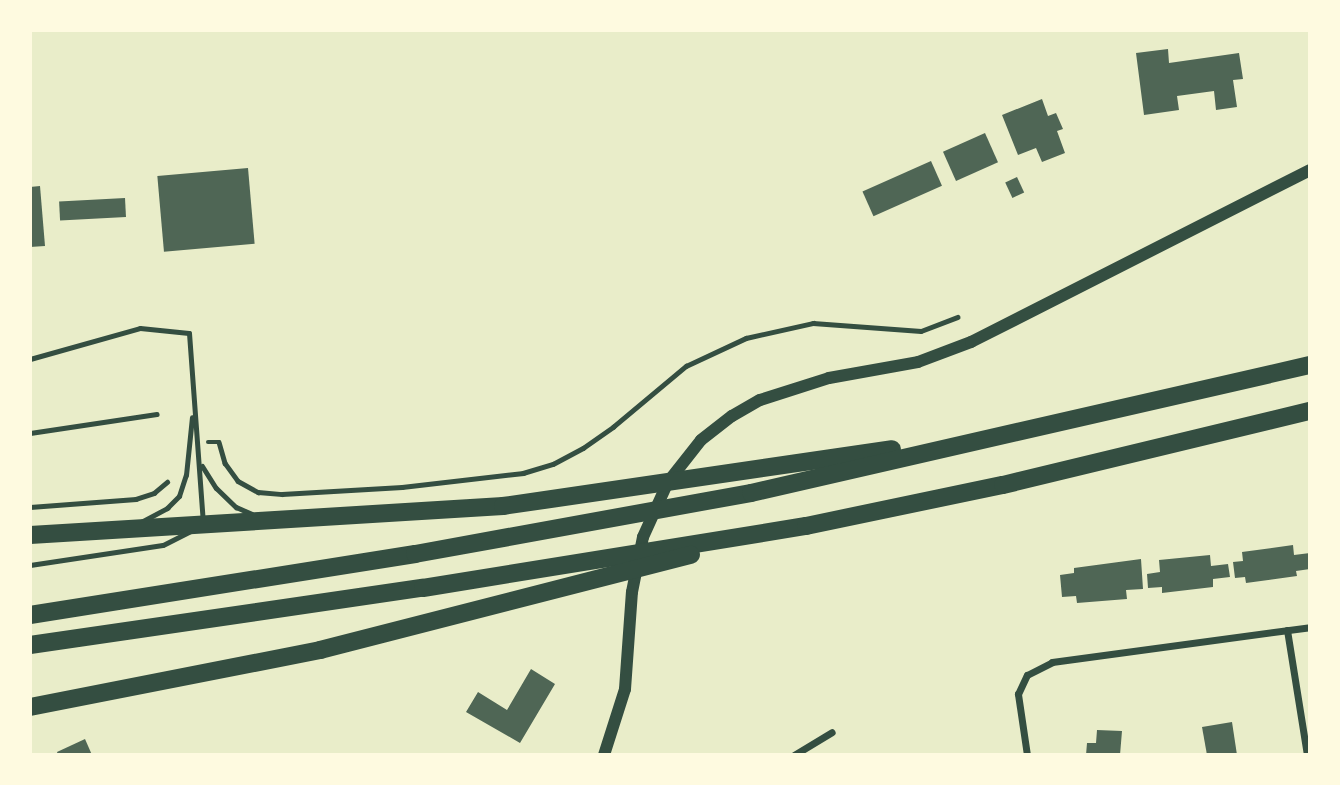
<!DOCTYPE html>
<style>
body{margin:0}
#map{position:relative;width:1340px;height:785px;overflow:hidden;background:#e9edc9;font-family:"Sofia Sans Condensed",sans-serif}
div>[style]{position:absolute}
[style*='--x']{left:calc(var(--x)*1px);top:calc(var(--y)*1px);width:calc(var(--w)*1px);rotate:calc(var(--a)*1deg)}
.building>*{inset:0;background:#4f6655;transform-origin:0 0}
.path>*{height:4.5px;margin:-2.25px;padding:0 2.25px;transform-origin:2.25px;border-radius:2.25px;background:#344e41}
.service>*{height:5px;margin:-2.5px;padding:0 2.5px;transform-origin:2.5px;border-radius:2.5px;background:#344e41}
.minor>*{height:7px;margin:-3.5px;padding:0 3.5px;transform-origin:3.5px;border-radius:3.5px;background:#344e41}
.tertiary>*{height:12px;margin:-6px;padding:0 6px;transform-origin:6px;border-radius:6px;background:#344e41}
.trunk>*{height:18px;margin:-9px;padding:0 9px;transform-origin:9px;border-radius:9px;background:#344e41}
span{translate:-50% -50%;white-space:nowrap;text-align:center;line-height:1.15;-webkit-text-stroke:5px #fefae0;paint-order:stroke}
.frame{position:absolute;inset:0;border:32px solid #fefae0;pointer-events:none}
</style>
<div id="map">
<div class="building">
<i style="clip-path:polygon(1168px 49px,1169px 63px,1239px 53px,1243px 79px,1233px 80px,1237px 107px,1216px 110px,1214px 91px,1177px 96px,1179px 110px,1144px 115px,1136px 53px)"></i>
<i style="clip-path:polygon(1042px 99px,1048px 116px,1056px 113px,1063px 129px,1057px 131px,1065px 153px,1042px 162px,1036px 148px,1018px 155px,1002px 115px)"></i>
<i style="left:985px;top:133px;width:32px;height:46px;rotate:66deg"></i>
<i style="left:931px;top:161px;width:27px;height:75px;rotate:66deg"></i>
<i style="left:248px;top:168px;width:76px;height:91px;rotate:85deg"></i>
<i style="left:1017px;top:177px;width:17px;height:13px;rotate:65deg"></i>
<i style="clip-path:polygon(40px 186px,45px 246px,30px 247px,30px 187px)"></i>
<i style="left:125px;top:198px;width:19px;height:66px;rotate:87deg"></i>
<i style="clip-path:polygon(1293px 545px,1294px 555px,1310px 553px,1310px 569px,1296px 571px,1297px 576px,1246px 583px,1245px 577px,1235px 578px,1233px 562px,1243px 561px,1242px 552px)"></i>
<i style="clip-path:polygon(1210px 555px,1211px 566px,1228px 564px,1230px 577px,1213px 579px,1213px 587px,1162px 593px,1162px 587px,1148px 588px,1147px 574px,1160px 572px,1159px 560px)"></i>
<i style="clip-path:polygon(1141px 559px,1143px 589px,1126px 590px,1127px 599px,1077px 603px,1076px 596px,1062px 597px,1060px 575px,1074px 573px,1074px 568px)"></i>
<i style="clip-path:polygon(531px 669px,555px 684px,520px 743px,466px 712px,478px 692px,507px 710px)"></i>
<i style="clip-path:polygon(1232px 722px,1237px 755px,1207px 755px,1202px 727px)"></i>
<i style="clip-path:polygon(1097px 730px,1122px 731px,1120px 755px,1086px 755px,1087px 743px,1096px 743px)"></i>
<i style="clip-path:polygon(85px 739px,92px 755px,58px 755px,57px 752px)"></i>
</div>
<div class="path">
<i style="--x:208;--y:442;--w:11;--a:0"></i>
<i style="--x:219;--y:442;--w:22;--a:74"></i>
<i style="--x:225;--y:463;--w:22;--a:54"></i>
<i style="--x:238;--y:481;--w:23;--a:29"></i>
<i style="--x:258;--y:492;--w:24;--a:5"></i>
<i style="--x:282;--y:494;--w:120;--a:-3.3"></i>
<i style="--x:402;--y:487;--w:122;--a:-6.6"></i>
<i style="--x:523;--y:473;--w:31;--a:-17"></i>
<i style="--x:553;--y:464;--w:34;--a:-28"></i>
<i style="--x:583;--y:448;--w:37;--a:-35"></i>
<i style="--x:613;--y:427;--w:95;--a:-39.9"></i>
<i style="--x:686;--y:366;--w:66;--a:-25"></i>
<i style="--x:746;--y:338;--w:69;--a:-12.6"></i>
<i style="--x:813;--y:323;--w:108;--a:4.2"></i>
<i style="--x:921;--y:331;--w:39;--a:-21"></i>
<i style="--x:30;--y:507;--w:106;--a:-4.3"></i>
<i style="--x:136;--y:499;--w:19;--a:-18"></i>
<i style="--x:154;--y:493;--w:17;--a:-40"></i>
</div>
<div class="service">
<i style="--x:30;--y:359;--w:114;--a:-15.7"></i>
<i style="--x:140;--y:328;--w:49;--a:5.8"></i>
<i style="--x:189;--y:333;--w:190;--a:85.8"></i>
<i style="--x:30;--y:433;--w:128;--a:-8.5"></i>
<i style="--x:202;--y:466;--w:26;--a:58"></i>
<i style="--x:216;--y:488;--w:28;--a:44"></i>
<i style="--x:236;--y:507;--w:20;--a:24"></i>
<i style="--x:141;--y:522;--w:30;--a:-28"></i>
<i style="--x:167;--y:508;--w:17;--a:-45"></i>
<i style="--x:179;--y:496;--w:22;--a:-72"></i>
<i style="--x:186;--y:475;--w:58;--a:-84.1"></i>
<i style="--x:30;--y:565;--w:134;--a:-8.6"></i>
<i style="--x:163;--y:545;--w:31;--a:-27"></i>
</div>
<div class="minor">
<i style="--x:1287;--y:630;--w:127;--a:80.9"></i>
<i style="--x:794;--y:755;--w:44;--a:-31.2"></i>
<i style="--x:1027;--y:755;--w:62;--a:-98.4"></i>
<i style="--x:1018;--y:694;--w:21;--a:-65"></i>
<i style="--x:1027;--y:675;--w:28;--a:-27"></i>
<i style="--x:1052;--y:662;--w:260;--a:-7.7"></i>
</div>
<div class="tertiary">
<i style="--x:604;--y:755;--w:69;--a:-72.3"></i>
<i style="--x:625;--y:689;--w:97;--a:-85.9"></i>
<i style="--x:632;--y:592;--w:56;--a:-78.7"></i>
<i style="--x:643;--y:537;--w:60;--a:-65.6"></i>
<i style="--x:668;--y:482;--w:53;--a:-51.8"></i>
<i style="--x:701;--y:440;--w:39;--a:-38"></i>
<i style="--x:732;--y:416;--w:32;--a:-30"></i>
<i style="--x:760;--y:400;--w:72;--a:-17.7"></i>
<i style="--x:829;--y:378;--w:90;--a:-10.2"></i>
<i style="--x:918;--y:362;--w:57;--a:-20.7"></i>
<i style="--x:971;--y:342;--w:380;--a:-26.9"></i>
</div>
<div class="trunk">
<i style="--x:30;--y:535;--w:474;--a:-3.5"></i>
<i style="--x:503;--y:506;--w:393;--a:-8.3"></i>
<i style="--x:30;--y:615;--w:390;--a:-9"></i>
<i style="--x:415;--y:554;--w:341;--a:-10.3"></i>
<i style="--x:751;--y:493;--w:573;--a:-12.9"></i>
<i style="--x:30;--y:645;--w:397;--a:-8.3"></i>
<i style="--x:423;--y:588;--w:388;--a:-9.2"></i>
<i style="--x:806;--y:526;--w:201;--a:-11.8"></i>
<i style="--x:1003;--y:485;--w:316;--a:-13.6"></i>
<i style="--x:30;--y:707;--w:296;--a:-11.1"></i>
<i style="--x:320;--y:650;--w:383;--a:-14.4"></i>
</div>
<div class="frame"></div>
</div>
